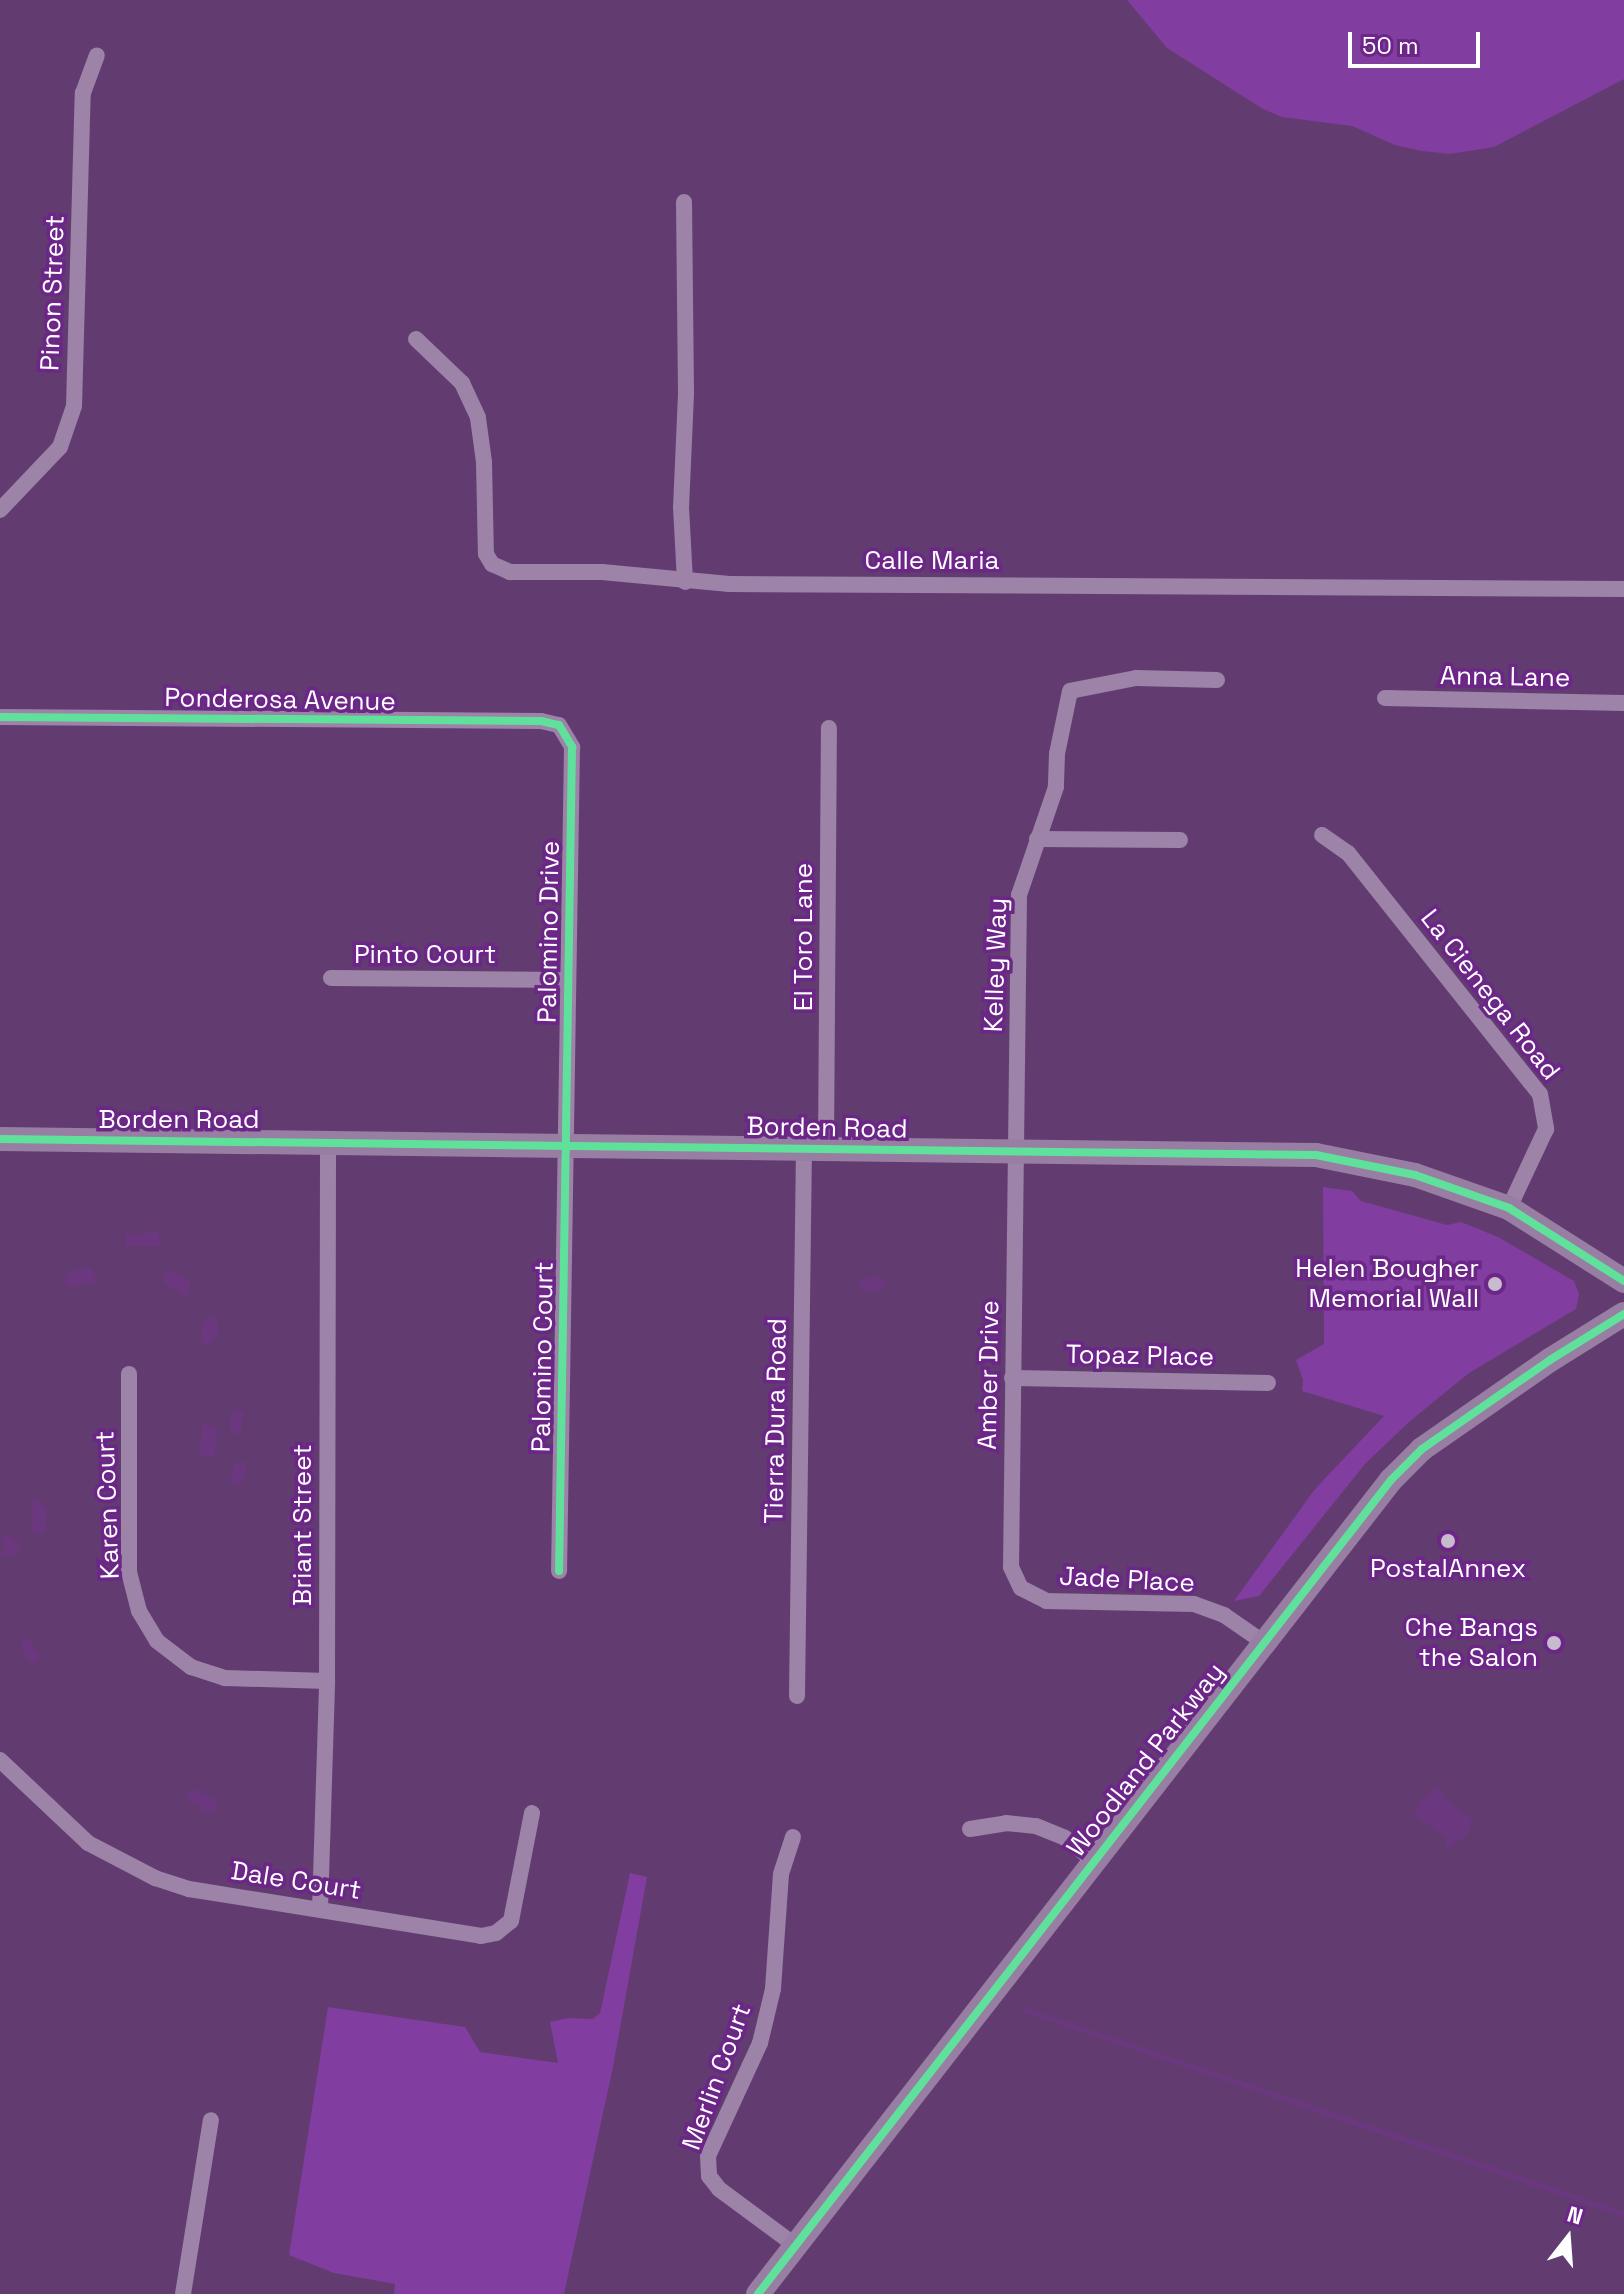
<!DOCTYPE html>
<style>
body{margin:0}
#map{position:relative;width:1624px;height:2294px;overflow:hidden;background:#623c71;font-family:"Space Grotesk",sans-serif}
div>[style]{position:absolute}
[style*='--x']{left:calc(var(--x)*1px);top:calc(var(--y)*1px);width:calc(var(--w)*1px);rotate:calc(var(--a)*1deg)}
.green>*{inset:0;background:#813d9f}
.water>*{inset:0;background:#6b387f;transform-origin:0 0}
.stream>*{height:5px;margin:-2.5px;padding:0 2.5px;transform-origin:2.5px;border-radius:2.5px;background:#6b387f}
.minor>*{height:16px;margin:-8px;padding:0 8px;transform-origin:8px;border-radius:8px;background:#9c83a7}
.secondary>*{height:24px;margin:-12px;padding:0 12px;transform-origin:12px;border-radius:12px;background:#987ea2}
.cycleway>*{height:8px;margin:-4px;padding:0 4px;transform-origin:4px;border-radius:4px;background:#60e19b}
.dots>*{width:22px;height:22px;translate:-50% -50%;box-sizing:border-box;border:4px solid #6b2687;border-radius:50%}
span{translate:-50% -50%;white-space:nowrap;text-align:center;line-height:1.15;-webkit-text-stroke:7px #6b2687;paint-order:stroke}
.street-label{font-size:26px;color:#fff}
.poi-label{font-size:26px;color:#fff}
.right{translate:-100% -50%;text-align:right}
.north{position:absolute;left:1528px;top:2198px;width:80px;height:80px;-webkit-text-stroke:6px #6b2687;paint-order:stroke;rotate:17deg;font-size:22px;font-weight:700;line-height:32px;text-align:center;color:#fff}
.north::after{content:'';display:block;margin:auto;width:28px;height:36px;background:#fff;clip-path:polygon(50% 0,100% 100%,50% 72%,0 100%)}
.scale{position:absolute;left:1348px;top:32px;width:132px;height:36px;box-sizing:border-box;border:4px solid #fff;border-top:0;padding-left:10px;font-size:24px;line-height:28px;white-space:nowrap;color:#fff;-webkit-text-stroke:6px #6b2687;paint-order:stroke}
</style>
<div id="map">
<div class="green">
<i style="clip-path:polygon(1127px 0,1624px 0,1624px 79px,1494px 147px,1450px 154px,1422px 151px,1395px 145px,1352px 126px,1282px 117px,1263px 109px,1167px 48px)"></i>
<i style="clip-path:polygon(1323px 1187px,1352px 1191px,1361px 1201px,1447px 1225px,1461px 1222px,1498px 1237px,1574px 1281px,1579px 1294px,1576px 1309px,1469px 1373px,1410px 1421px,1365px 1464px,1259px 1596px,1234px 1601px,1315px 1489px,1384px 1416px,1302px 1391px,1303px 1380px,1296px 1360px,1324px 1344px)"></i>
<i style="clip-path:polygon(630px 1873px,647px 1877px,613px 2067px,564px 2294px,394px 2294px,395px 2284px,334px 2273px,289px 2255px,328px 2007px,465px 2027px,480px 2052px,558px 2063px,550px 2022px,568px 2018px,593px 2019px,600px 2013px)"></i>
</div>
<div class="water">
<i style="clip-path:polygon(147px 1231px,158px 1231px,160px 1246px,125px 1246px,126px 1234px,146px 1235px)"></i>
<i style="clip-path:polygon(90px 1267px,98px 1281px,69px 1288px,64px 1280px,67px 1273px)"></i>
<i style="clip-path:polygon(168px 1271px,183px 1275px,190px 1283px,189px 1295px,183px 1296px,164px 1282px,163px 1274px)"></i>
<i style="clip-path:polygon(879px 1277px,886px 1282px,881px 1289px,868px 1293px,860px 1287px,861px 1279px)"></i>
<i style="clip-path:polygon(210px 1315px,217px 1319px,218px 1337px,206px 1346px,200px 1339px,205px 1319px)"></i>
<i style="clip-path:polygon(233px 1409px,245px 1413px,241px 1420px,242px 1430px,236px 1436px,229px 1428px)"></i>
<i style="left:203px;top:1425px;width:15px;height:30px;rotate:8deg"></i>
<i style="clip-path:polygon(239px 1461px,245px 1462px,245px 1472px,242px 1481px,234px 1487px,230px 1482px,234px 1464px)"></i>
<i style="clip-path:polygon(36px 1500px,47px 1508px,45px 1533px,32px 1533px,32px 1502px)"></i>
<i style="clip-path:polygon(7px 1533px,20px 1545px,13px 1558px,1px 1554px,5px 1548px,2px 1538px)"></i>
<i style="clip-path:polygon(28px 1638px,40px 1655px,37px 1662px,32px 1663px,21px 1649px,23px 1639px)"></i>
<i style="clip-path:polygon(1439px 1787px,1444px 1791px,1441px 1796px,1472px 1820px,1468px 1834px,1449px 1848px,1444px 1845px,1447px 1839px,1415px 1815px,1423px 1798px)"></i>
<i style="clip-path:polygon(192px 1788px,218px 1801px,213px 1812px,200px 1811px,200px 1805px,187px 1799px)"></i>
</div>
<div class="stream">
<i style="--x:1026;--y:2010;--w:632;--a:18.84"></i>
</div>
<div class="minor">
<i style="--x:684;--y:202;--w:192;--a:89.4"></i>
<i style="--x:686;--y:394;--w:113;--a:92.5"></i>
<i style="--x:681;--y:507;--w:75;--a:86.9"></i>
<i style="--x:416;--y:339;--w:64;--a:43.7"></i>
<i style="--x:462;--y:383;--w:38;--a:65"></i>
<i style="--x:478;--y:418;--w:44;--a:82.2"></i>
<i style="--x:484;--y:462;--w:92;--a:88.8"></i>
<i style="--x:486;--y:554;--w:12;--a:59"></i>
<i style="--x:492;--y:564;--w:20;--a:24"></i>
<i style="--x:510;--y:572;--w:92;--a:0"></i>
<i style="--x:602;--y:572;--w:128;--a:5.4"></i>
<i style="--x:729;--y:584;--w:895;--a:0.32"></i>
<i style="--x:0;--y:510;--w:87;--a:-46.4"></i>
<i style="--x:60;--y:447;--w:43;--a:-71.1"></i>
<i style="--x:74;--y:406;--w:313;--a:-88.4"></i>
<i style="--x:83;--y:93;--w:40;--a:-69.8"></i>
<i style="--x:1217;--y:680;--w:81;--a:-178.6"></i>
<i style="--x:1136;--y:678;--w:67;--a:168.9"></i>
<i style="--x:1070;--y:691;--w:64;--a:101.7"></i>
<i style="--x:1057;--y:754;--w:33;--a:92"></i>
<i style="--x:1056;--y:787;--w:114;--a:108.9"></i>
<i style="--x:1019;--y:895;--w:672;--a:90.68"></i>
<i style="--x:1011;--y:1567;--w:23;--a:65"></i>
<i style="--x:1021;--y:1588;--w:28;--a:27"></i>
<i style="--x:1046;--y:1601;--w:148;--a:1.2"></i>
<i style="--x:1194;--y:1604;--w:32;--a:20"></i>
<i style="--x:1224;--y:1615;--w:47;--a:34.7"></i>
<i style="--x:1385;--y:698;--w:239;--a:1.2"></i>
<i style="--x:0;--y:717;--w:541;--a:0.42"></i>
<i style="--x:541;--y:721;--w:18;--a:13"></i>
<i style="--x:559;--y:725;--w:26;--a:59"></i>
<i style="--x:572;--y:747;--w:824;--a:90.9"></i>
<i style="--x:1322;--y:835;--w:32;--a:35"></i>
<i style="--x:1348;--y:853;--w:308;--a:51.5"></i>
<i style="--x:1540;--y:1094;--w:36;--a:80"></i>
<i style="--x:1546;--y:1129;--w:87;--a:115.1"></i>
<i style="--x:1037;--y:839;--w:143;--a:0.4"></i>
<i style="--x:331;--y:978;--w:236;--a:0.5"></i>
<i style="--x:826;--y:1147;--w:419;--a:-89.6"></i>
<i style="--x:129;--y:1374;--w:198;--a:90"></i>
<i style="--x:129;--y:1572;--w:40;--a:75.6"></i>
<i style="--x:139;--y:1611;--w:35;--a:59"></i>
<i style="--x:157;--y:1641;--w:43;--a:37.4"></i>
<i style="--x:191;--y:1667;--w:36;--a:18"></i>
<i style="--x:225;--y:1678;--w:102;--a:1.7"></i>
<i style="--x:1012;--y:1378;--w:256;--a:1.1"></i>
<i style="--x:797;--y:1696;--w:549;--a:-89.27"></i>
<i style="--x:0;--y:1760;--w:121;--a:43.3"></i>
<i style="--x:88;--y:1843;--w:76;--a:27.6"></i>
<i style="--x:155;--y:1878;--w:36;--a:18"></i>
<i style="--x:189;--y:1889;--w:296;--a:9.1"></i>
<i style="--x:481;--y:1936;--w:15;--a:-11"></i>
<i style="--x:496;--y:1933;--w:19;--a:-39"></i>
<i style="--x:511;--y:1921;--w:110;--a:-79"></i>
<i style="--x:970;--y:1829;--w:36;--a:-9"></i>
<i style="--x:1006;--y:1823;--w:30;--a:6"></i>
<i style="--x:1036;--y:1826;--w:31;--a:22"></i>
<i style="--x:1065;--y:1838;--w:36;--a:38"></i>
<i style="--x:793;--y:1837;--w:39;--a:108"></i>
<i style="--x:781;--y:1874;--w:115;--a:94"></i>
<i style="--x:773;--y:1989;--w:56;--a:103.5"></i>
<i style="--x:760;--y:2043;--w:124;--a:114.7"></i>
<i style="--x:708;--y:2156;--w:20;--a:87"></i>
<i style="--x:709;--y:2176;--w:16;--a:52"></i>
<i style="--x:719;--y:2189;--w:96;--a:36.5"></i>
<i style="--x:320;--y:1909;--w:228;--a:-88.2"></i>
<i style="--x:327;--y:1681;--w:540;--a:-89.89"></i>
<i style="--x:183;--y:2294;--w:176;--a:-80.9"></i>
</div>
<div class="secondary">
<i style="--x:0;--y:1139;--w:1316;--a:0.7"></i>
<i style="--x:1316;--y:1155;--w:101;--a:11.4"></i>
<i style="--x:1415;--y:1175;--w:100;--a:19.3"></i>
<i style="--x:1509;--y:1208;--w:136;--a:32.4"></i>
<i style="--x:758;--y:2294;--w:1031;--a:-52.13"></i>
<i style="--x:1391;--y:1480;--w:44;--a:-45"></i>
<i style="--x:1422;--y:1449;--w:156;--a:-34.8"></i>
<i style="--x:1550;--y:1360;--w:87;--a:-31.9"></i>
</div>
<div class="cycleway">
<i style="--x:0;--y:717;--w:541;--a:0.42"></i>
<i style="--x:541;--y:721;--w:18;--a:13"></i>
<i style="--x:559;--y:725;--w:26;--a:59"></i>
<i style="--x:572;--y:747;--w:824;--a:90.9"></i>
<i style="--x:0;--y:1139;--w:1316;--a:0.7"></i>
<i style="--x:1316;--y:1155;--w:101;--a:11.4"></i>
<i style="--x:1415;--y:1175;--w:100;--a:19.3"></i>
<i style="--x:1509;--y:1208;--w:136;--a:32.4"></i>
<i style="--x:758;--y:2294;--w:1031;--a:-52.13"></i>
<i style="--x:1391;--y:1480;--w:44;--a:-45"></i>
<i style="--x:1422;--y:1449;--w:156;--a:-34.8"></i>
<i style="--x:1550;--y:1360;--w:87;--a:-31.9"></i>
</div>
<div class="dots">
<i style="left:1495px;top:1284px;background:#c8bbcd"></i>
<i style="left:1448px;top:1541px;background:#c8bbcd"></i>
<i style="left:1554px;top:1643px;background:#c8bbcd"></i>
</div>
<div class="street-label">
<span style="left:53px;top:293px;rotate:-88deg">Pinon Street</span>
<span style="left:932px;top:561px">Calle Maria</span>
<span style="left:1505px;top:677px;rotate:1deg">Anna Lane</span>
<span style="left:280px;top:700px;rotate:1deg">Ponderosa Avenue</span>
<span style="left:549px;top:932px;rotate:-89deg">Palomino Drive</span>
<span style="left:804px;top:937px;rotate:-90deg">El Toro Lane</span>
<span style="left:425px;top:955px">Pinto Court</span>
<span style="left:996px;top:965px;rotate:-88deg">Kelley Way</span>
<span style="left:1490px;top:995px;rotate:52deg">La Cienega Road</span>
<span style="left:179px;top:1120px">Borden Road</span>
<span style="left:827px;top:1128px;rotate:1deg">Borden Road</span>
<span style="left:1140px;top:1356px;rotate:1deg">Topaz Place</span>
<span style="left:543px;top:1357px;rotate:-89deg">Palomino Court</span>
<span style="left:989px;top:1375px;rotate:-89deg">Amber Drive</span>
<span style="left:776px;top:1421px;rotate:-89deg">Tierra Dura Road</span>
<span style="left:108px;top:1505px;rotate:-92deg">Karen Court</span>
<span style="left:303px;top:1525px;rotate:-90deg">Briant Street</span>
<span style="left:1127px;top:1580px;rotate:3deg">Jade Place</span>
<span style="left:1146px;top:1760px;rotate:-52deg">Woodland Parkway</span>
<span style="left:296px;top:1881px;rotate:9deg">Dale Court</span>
<span style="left:717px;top:2077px;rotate:-70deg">Merlin Court</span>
</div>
<div class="poi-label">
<span class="right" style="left:1479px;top:1284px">Helen Bougher<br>Memorial Wall</span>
<span style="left:1448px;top:1569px">PostalAnnex</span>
<span class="right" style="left:1538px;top:1643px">Che Bangs<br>the Salon</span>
</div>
<div class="north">N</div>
<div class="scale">50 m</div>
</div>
